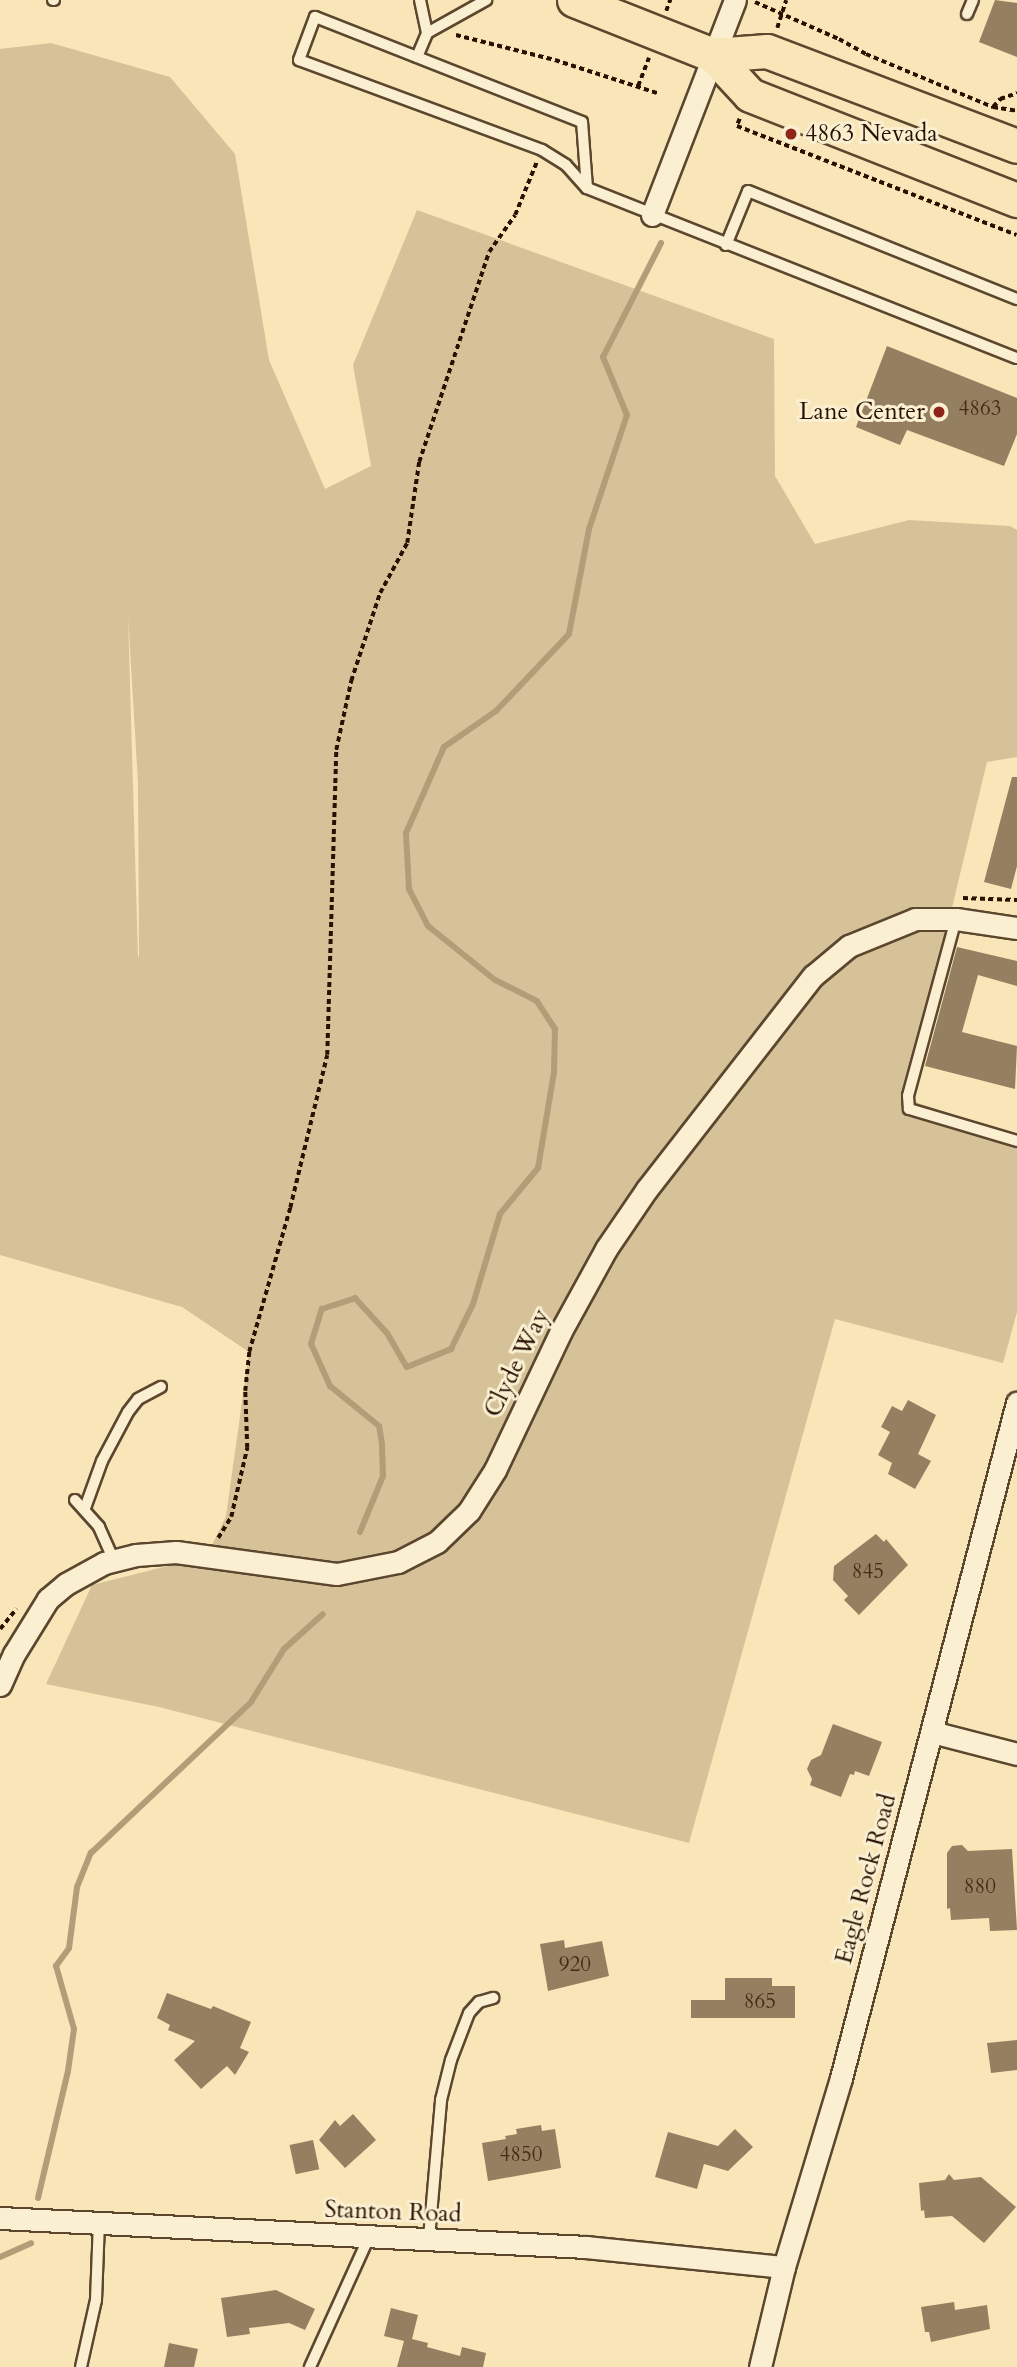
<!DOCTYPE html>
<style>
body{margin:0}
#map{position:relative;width:1017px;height:2367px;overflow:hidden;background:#f8e6b8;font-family:Cardo,serif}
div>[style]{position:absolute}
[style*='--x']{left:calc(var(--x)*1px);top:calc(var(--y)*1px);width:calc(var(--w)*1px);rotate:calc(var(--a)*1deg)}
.green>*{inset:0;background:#d5c299}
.stream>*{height:6px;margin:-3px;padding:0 3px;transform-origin:3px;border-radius:3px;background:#b19e79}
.building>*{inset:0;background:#948060;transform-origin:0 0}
.path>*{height:3.5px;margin-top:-1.75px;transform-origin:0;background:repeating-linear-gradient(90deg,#281100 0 5px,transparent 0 8.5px)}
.roads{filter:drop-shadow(2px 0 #5c462e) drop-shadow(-2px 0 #5c462e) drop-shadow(0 2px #5c462e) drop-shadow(0 -2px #5c462e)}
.lane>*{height:10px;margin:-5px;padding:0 5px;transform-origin:5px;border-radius:5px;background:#faefd1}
.street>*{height:21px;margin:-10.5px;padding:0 10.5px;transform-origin:10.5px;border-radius:10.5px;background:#faefd1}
.primary>*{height:33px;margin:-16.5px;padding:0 16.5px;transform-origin:16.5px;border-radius:16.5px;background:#f8e6b8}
.dots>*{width:19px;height:19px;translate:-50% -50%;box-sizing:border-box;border:4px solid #faefd1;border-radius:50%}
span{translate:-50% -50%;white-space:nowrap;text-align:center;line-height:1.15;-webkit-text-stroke:6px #faefd1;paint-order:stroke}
.number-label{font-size:21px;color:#432d18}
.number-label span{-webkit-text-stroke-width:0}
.poi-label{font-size:24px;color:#281100}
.left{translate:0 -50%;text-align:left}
.right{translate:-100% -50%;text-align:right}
.street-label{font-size:24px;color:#281100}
</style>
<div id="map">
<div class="green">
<i style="clip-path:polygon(evenodd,51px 43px,170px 77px,235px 154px,269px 360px,325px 489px,371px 466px,353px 365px,417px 210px,774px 339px,775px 476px,815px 544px,909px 520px,1010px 526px,1017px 530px,1017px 757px,987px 762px,906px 1099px,1017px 1135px,1017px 1312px,1003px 1363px,835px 1319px,689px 1843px,159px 1707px,46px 1684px,92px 1585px,207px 1556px,226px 1516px,249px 1352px,182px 1307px,0 1255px,0 49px,51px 43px,128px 616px,138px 783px,139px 957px,138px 956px,128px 616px)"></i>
</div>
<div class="stream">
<i style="--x:360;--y:1532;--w:61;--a:-67.7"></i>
<i style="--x:383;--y:1476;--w:32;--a:-92"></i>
<i style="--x:382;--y:1444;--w:18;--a:-99"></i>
<i style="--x:379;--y:1426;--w:63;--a:-140.8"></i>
<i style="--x:330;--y:1386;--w:46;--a:-114.3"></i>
<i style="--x:311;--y:1344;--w:37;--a:-73"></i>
<i style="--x:322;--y:1309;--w:35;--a:-18"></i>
<i style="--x:355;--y:1298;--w:47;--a:47.6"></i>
<i style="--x:387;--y:1333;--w:39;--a:60"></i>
<i style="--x:407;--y:1367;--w:48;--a:-22.2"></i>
<i style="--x:451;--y:1349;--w:50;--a:-63.9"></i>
<i style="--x:473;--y:1304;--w:94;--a:-73.3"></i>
<i style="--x:500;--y:1214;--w:60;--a:-50.4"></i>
<i style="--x:538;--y:1168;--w:97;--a:-80.5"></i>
<i style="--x:554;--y:1072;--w:43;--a:-88.7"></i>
<i style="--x:555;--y:1029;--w:33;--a:-123"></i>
<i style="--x:537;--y:1001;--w:47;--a:-153.4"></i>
<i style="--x:495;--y:980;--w:86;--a:-141.1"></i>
<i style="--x:428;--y:926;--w:42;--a:-117.2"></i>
<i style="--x:409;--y:889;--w:56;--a:-93.1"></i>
<i style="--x:406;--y:833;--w:94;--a:-66.2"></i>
<i style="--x:444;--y:747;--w:63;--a:-34.7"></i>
<i style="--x:496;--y:711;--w:106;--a:-46.5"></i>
<i style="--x:569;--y:634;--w:107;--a:-79.2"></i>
<i style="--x:589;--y:529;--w:120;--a:-71.6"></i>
<i style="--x:627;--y:415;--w:63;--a:-112.5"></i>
<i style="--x:603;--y:357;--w:128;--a:-63"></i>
<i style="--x:38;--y:2198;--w:130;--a:-76.7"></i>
<i style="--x:68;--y:2071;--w:42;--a:-81.9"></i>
<i style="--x:74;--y:2029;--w:66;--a:-105.9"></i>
<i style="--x:56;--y:1966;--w:22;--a:-54"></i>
<i style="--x:69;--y:1948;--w:62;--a:-82.5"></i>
<i style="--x:77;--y:1887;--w:37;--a:-68"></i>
<i style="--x:91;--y:1853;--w:220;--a:-43.3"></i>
<i style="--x:251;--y:1702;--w:62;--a:-58.1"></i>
<i style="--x:284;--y:1649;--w:52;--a:-41.9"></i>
<i style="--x:0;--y:2257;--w:34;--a:-24"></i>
</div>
<div class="building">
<i style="clip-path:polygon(995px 0,1017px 3px,1017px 57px,979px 42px)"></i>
<i style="clip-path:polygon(887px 346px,1017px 398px,1017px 434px,1004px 466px,907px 430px,900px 445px,856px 427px)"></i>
<i style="clip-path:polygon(1012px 777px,1017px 777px,1017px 866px,1011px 889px,984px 882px)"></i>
<i style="clip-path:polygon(957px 947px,1017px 961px,1017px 986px,978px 975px,962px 1032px,1017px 1046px,1015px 1089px,925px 1066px)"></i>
<i style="clip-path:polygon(908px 1400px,936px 1415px,918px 1454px,931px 1461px,915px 1489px,888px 1474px,892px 1463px,878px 1455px,890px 1432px,881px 1427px,892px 1406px,902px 1411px)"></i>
<i style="clip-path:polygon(876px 1534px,884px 1542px,886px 1539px,908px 1565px,859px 1615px,844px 1600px,848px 1596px,833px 1580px,834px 1566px)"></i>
<i style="clip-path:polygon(833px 1724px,882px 1742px,869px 1776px,855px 1771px,854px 1775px,850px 1774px,841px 1797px,810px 1785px,812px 1779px,807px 1769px,811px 1760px,821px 1755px)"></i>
<i style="clip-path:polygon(962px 1845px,968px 1851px,1012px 1849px,1017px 1930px,990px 1931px,989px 1918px,951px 1920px,950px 1908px,947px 1909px,947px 1853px,952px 1846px)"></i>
<i style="clip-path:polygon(564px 1940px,565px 1948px,602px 1941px,609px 1976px,548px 1991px,540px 1944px)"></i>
<i style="clip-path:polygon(725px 1978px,772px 1978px,772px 1986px,795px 1986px,795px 2018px,691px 2018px,691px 2000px,725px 2000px)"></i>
<i style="clip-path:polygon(167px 1993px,211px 2009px,213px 2006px,251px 2022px,240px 2048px,249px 2052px,235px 2075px,227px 2066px,201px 2089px,174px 2060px,195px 2041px,168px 2030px,170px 2025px,157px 2018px)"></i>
<i style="clip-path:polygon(1017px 2040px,1017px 2070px,991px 2073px,987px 2043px)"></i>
<i style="clip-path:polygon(353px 2114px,376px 2140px,345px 2168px,319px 2140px,335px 2120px,340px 2126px)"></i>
<i style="clip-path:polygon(541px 2125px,542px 2131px,555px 2129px,561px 2168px,488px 2181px,482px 2143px,506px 2139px,505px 2136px,517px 2134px,516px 2129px)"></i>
<i style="clip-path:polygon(735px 2129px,753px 2147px,728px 2171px,704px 2164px,697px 2189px,655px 2177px,668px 2132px,718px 2146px)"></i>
<i style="left:313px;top:2140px;width:30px;height:24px;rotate:78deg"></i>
<i style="clip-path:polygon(949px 2174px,954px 2180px,981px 2177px,1016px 2207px,984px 2243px,952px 2216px,925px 2218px,924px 2210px,921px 2211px,919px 2183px,945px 2180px)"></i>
<i style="clip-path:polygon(276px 2290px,315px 2309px,305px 2330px,289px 2323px,249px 2328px,250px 2334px,227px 2337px,221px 2298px)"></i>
<i style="clip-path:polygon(954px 2302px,955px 2310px,987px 2305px,990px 2329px,931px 2342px,929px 2332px,925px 2332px,921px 2307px)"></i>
<i style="clip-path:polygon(391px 2308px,418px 2315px,412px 2339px,428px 2343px,427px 2347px,460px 2356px,462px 2347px,486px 2353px,483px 2367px,397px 2367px,404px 2341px,384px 2336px)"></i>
<i style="clip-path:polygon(169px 2343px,198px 2349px,194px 2367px,164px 2367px)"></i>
</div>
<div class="path">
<i style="--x:755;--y:2;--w:92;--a:23.8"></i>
<i style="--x:839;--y:39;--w:31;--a:29"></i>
<i style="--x:866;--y:54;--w:138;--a:22.7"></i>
<i style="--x:993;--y:107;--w:24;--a:9"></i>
<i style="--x:666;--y:11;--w:12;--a:-70"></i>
<i style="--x:777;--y:28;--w:29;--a:-72"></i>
<i style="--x:456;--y:35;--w:102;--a:14.2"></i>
<i style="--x:555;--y:60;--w:110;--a:17.9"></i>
<i style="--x:638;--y:86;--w:30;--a:-69"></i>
<i style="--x:993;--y:107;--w:11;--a:-49"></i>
<i style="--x:1000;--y:99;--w:18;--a:-19"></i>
<i style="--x:740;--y:119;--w:8;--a:113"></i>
<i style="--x:737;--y:126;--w:300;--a:21.3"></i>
<i style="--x:963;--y:898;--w:54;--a:2.1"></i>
<i style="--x:218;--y:1538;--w:25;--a:-58"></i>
<i style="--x:231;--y:1517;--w:71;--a:-76.9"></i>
<i style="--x:247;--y:1448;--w:57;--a:-92"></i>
<i style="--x:245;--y:1391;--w:39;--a:-84"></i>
<i style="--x:249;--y:1352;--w:150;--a:-74.1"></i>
<i style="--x:290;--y:1208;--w:157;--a:-76.4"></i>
<i style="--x:327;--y:1055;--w:305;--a:-88.3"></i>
<i style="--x:336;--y:750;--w:71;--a:-77.7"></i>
<i style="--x:351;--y:681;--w:93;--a:-71.8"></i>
<i style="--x:380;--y:593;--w:57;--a:-61.6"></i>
<i style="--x:407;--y:543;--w:82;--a:-81.6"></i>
<i style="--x:419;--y:462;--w:221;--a:-71.6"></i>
<i style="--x:489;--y:252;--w:45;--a:-54.9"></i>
<i style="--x:515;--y:215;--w:58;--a:-67.8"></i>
<i style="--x:0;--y:1629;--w:26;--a:-51"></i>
</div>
<div class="roads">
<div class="lane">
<i style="--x:53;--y:0;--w:1;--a:0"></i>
<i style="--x:420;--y:0;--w:34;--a:78"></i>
<i style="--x:427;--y:33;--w:68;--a:-29.2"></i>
<i style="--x:967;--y:14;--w:15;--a:-67"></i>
<i style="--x:417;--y:57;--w:26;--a:-67"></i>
<i style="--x:587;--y:188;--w:66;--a:-94.3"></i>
<i style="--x:582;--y:122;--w:287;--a:-158.5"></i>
<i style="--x:315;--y:17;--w:46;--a:110.4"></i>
<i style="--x:299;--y:60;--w:259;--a:20.3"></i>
<i style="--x:542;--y:150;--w:28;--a:32"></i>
<i style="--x:566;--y:165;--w:31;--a:48"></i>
<i style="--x:587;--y:188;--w:462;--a:21.6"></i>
<i style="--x:726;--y:245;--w:58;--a:-67.8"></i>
<i style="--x:748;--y:191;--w:290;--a:21.9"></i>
<i style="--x:956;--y:919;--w:183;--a:105.2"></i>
<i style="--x:908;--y:1096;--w:13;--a:86"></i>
<i style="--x:909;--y:1109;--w:113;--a:16.5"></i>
<i style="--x:75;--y:1500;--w:36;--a:48"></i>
<i style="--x:99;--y:1527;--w:36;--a:66"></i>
<i style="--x:85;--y:1508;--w:50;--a:-70.1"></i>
<i style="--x:102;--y:1461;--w:55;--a:-62"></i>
<i style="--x:128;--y:1412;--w:16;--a:-52"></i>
<i style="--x:138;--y:1399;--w:26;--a:-28"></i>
<i style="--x:429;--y:2238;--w:139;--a:-85"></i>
<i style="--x:441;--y:2100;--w:41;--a:-76"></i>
<i style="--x:451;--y:2060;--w:50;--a:-69"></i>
<i style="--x:469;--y:2013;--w:15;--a:-48"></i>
<i style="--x:479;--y:2002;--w:15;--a:-16"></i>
<i style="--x:81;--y:2367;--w:69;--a:-77.4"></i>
<i style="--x:96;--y:2300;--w:77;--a:-87.8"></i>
<i style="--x:310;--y:2367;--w:143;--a:-65.6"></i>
</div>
<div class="street">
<i style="--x:652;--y:215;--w:230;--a:-68.9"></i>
<i style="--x:0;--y:1685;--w:34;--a:-66"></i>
<i style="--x:14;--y:1654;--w:65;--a:-58.3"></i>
<i style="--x:48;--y:1599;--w:23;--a:-40"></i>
<i style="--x:66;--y:1584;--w:43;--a:-28.9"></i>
<i style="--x:104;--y:1563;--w:33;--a:-14"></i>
<i style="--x:136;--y:1555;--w:40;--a:-4.3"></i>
<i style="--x:176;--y:1552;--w:162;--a:7.8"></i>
<i style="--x:337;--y:1574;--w:62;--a:-11.1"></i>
<i style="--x:398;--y:1562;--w:44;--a:-27.1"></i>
<i style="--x:437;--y:1542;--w:45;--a:-44.1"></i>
<i style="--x:469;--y:1511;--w:49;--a:-57.6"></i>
<i style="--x:495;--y:1470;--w:154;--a:-64.6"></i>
<i style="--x:561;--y:1331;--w:94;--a:-61.2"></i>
<i style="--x:606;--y:1249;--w:73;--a:-55.7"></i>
<i style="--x:647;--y:1189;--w:270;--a:-52.1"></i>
<i style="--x:813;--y:976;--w:47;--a:-39.8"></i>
<i style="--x:849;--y:946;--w:71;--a:-22.2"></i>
<i style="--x:915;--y:919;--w:41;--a:0"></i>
<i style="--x:956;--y:919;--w:62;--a:8.4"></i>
<i style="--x:932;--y:1732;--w:88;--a:14.5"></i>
<i style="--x:0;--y:2218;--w:587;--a:2.83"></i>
<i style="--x:586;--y:2247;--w:199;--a:5.8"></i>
<i style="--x:760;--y:2367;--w:103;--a:-76.5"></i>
<i style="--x:784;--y:2267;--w:197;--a:-73.2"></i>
<i style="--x:841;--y:2078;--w:698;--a:-75.39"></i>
</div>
<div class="primary">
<i style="--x:574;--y:0;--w:149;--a:21.6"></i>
<i style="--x:713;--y:55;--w:54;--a:-4.2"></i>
<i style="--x:767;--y:51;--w:267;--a:20.8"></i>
<i style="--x:713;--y:55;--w:54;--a:47.2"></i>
<i style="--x:750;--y:95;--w:287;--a:21.5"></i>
</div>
</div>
<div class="dots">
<i style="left:791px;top:134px;background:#8f2418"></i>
<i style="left:939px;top:412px;background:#8f2418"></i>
</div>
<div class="number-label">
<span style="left:980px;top:409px">4863</span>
<span style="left:868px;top:1572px">845</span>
<span style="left:980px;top:1887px">880</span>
<span style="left:575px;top:1965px">920</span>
<span style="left:760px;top:2002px">865</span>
<span style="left:521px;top:2155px">4850</span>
</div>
<div class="poi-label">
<span class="left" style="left:805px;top:134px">4863 Nevada</span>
<span class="right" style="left:925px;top:412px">Lane Center</span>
</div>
<div class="street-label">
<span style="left:517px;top:1363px;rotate:-64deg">Clyde Way</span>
<span style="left:866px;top:1879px;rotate:-75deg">Eagle Rock Road</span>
<span style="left:393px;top:2212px;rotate:2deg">Stanton Road</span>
</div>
</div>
